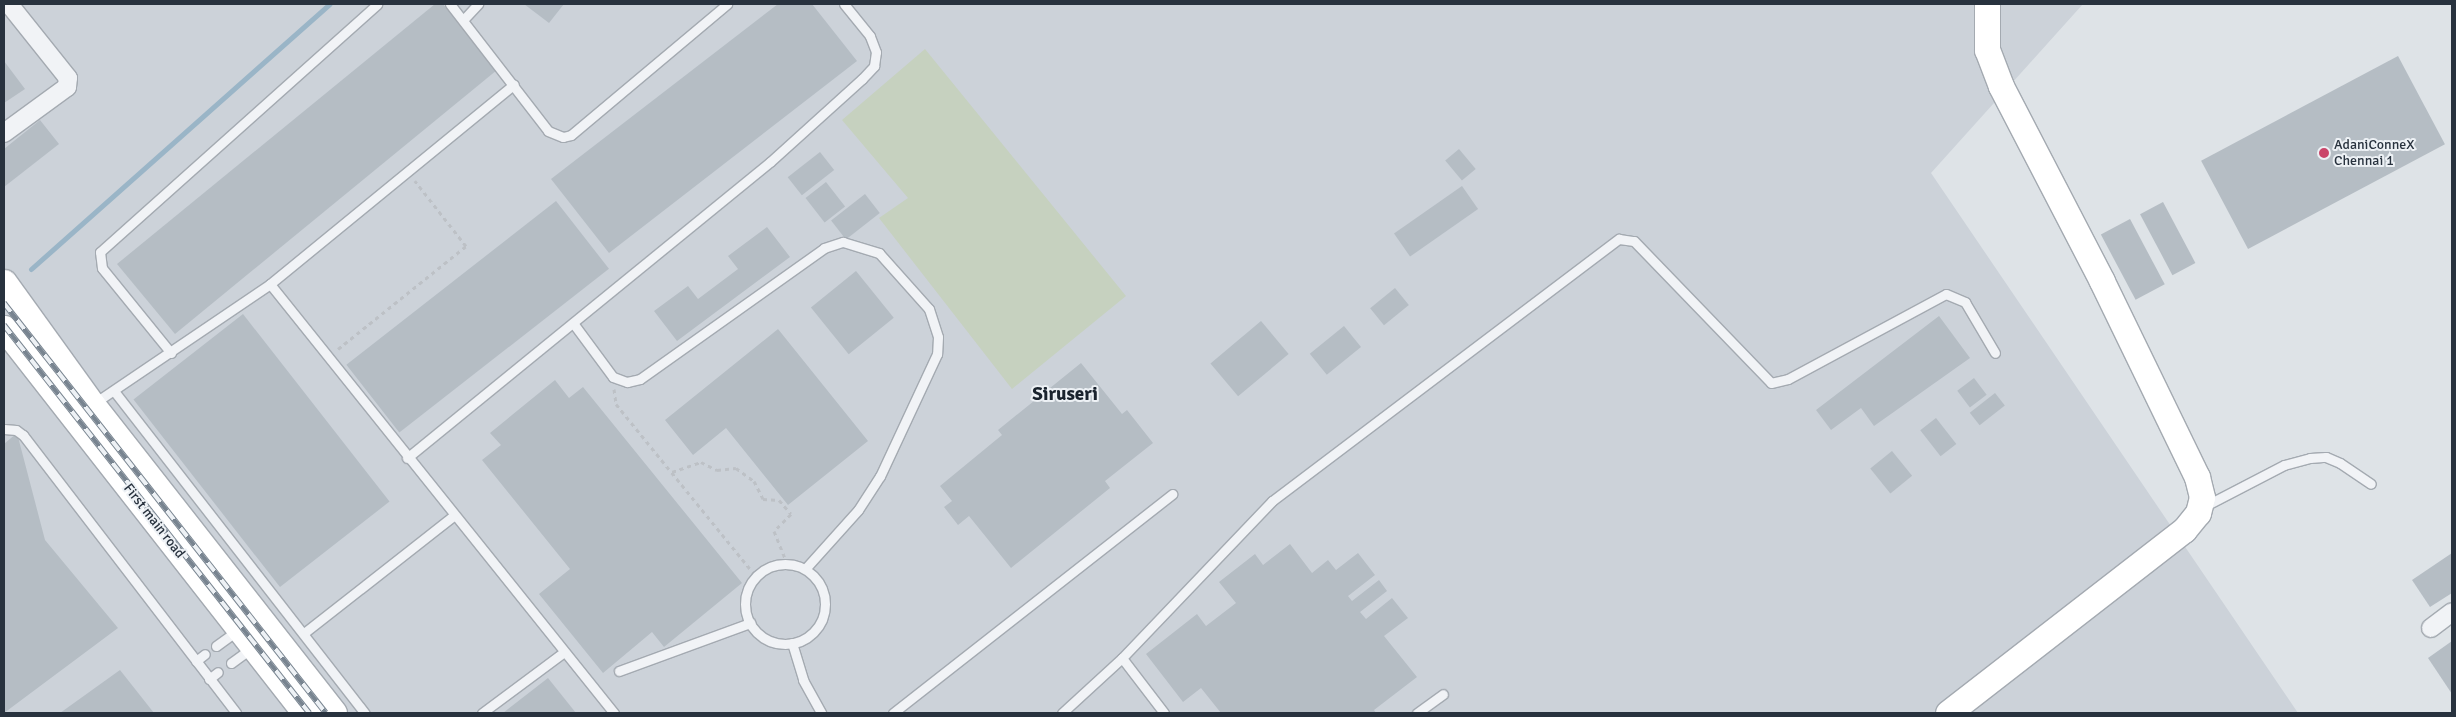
<!DOCTYPE html>
<style>
body{margin:0}
#map{position:relative;width:2456px;height:717px;overflow:hidden;background:#dee3e7;font-family:Signika,sans-serif}
div>[style]{position:absolute}
[style*='--x']{left:calc(var(--x)*1px);top:calc(var(--y)*1px);width:calc(var(--w)*1px);rotate:calc(var(--a)*1deg)}
.built>*{inset:0;background:#ccd2d9}
.green>*{inset:0;background:#c6d1bf}
.stream>*{height:5px;margin:-2.5px;padding:0 2.5px;transform-origin:2.5px;border-radius:2.5px;background:#9ab5c7}
.building>*{inset:0;background:#b5bdc4;transform-origin:0 0}
.path>*{height:3px;margin-top:-1.5px;transform-origin:0;background:repeating-linear-gradient(90deg,#bdc1c6 0 4px,transparent 0 8px)}
.roads{filter:drop-shadow(1px 0 #a4aab1) drop-shadow(-1px 0 #a4aab1) drop-shadow(0 1px #a4aab1) drop-shadow(0 -1px #a4aab1)}
.lane>*{height:9px;margin:-4.5px;padding:0 4.5px;transform-origin:4.5px;border-radius:4.5px;background:#f1f3f6}
.lane>.ring{margin:-4.5px;padding:0;box-sizing:content-box;background:none;border:9px solid #f1f3f6;border-radius:50%}
.street>*{height:18px;margin:-9px;padding:0 9px;transform-origin:9px;border-radius:9px;background:#f1f3f6}
.secondary>*{height:25px;margin:-12.5px;padding:0 12.5px;transform-origin:12.5px;border-radius:12.5px;background:#fff}
.rail>*{height:5.5px;margin-top:-2.75px;transform-origin:0;background:repeating-linear-gradient(90deg,#edf1f5 0 11px,#788490 0 22px);box-sizing:border-box;border-block:1px solid #788490}
.dots>*{width:14px;height:14px;translate:-50% -50%;box-sizing:border-box;border:2px solid #edf1f5;border-radius:50%}
span{translate:-50% -50%;white-space:nowrap;text-align:center;line-height:1.15;-webkit-text-stroke:4px #edf1f5;paint-order:stroke}
.poi-label{font-size:14px;color:#28323e}
.left{translate:0 -50%;text-align:left}
.street-label{font-size:14px;color:#28323e}
.district-label{font-size:19px;color:#1a232e;font-weight:700}
.frame{position:absolute;inset:0;border:5px solid #28323e;pointer-events:none}
</style>
<div id="map">
<div class="built">
<i style="clip-path:polygon(4px 4px,2083px 4px,1931px 173px,2298px 713px,4px 713px)"></i>
</div>
<div class="green">
<i style="clip-path:polygon(925px 49px,1126px 296px,1012px 389px,879px 218px,908px 198px,842px 120px)"></i>
</div>
<div class="stream">
<i style="--x:31;--y:269;--w:399;--a:-41.6"></i>
</div>
<div class="building">
<i style="clip-path:polygon(435px 4px,443px 4px,497px 70px,175px 334px,117px 264px)"></i>
<i style="clip-path:polygon(524px 4px,564px 4px,549px 23px)"></i>
<i style="clip-path:polygon(778px 4px,812px 4px,857px 61px,609px 253px,551px 179px)"></i>
<i style="left:2398px;top:56px;width:100px;height:223px;rotate:62deg"></i>
<i style="clip-path:polygon(4px 61px,25px 89px,4px 103px)"></i>
<i style="clip-path:polygon(40px 120px,59px 144px,4px 187px,4px 149px)"></i>
<i style="left:1459px;top:149px;width:26px;height:18px;rotate:50deg"></i>
<i style="left:820px;top:152px;width:23px;height:41px;rotate:52deg"></i>
<i style="left:826px;top:182px;width:31px;height:26px;rotate:52deg"></i>
<i style="left:1462px;top:186px;width:28px;height:83px;rotate:55deg"></i>
<i style="left:865px;top:194px;width:24px;height:43px;rotate:52deg"></i>
<i style="left:556px;top:201px;width:86px;height:266px;rotate:52deg"></i>
<i style="left:2163px;top:202px;width:69px;height:26px;rotate:62deg"></i>
<i style="left:2130px;top:219px;width:74px;height:33px;rotate:62deg"></i>
<i style="clip-path:polygon(767px 227px,790px 257px,677px 341px,654px 311px,688px 286px,698px 299px,738px 269px,728px 256px)"></i>
<i style="left:856px;top:271px;width:60px;height:58px;rotate:51deg"></i>
<i style="left:1395px;top:288px;width:22px;height:32px;rotate:51deg"></i>
<i style="left:243px;top:314px;width:238px;height:139px;rotate:52deg"></i>
<i style="clip-path:polygon(1939px 316px,1970px 358px,1874px 426px,1861px 408px,1831px 430px,1816px 410px)"></i>
<i style="left:1261px;top:321px;width:43px;height:66px;rotate:50deg"></i>
<i style="left:1344px;top:326px;width:27px;height:44px;rotate:51deg"></i>
<i style="clip-path:polygon(778px 329px,868px 441px,788px 505px,726px 428px,693px 455px,665px 420px)"></i>
<i style="clip-path:polygon(1081px 363px,1122px 414px,1127px 410px,1153px 443px,1105px 481px,1110px 488px,1011px 568px,969px 516px,958px 525px,944px 507px,952px 501px,940px 486px,1002px 435px,998px 430px)"></i>
<i style="left:1974px;top:378px;width:21px;height:21px;rotate:53deg"></i>
<i style="clip-path:polygon(555px 380px,569px 398px,583px 387px,742px 583px,664px 647px,652px 632px,603px 673px,539px 594px,570px 569px,482px 460px,501px 445px,490px 433px)"></i>
<i style="left:1995px;top:393px;width:16px;height:32px;rotate:52deg"></i>
<i style="left:1936px;top:418px;width:33px;height:20px;rotate:52deg"></i>
<i style="clip-path:polygon(17px 433px,45px 540px,118px 628px,4px 713px,4px 444px)"></i>
<i style="left:1892px;top:451px;width:32px;height:28px;rotate:51deg"></i>
<i style="clip-path:polygon(1290px 544px,1312px 573px,1328px 560px,1336px 570px,1358px 553px,1375px 575px,1348px 596px,1352px 601px,1379px 580px,1387px 591px,1360px 612px,1366px 619px,1392px 598px,1408px 618px,1384px 636px,1417px 677px,1374px 710px,1376px 713px,1221px 713px,1201px 688px,1183px 702px,1146px 654px,1197px 614px,1206px 626px,1236px 603px,1219px 582px,1255px 554px,1263px 565px)"></i>
<i style="clip-path:polygon(2452px 553px,2452px 593px,2430px 607px,2412px 580px)"></i>
<i style="clip-path:polygon(2452px 641px,2452px 694px,2428px 658px)"></i>
<i style="clip-path:polygon(120px 670px,154px 713px,60px 713px)"></i>
<i style="clip-path:polygon(548px 678px,576px 713px,503px 713px)"></i>
</div>
<div class="path">
<i style="--x:338;--y:349;--w:164;--a:-38.8"></i>
<i style="--x:466;--y:246;--w:83;--a:-128.1"></i>
<i style="--x:614;--y:389;--w:15;--a:82"></i>
<i style="--x:616;--y:404;--w:222;--a:50.9"></i>
<i style="--x:672;--y:472;--w:31;--a:-19"></i>
<i style="--x:701;--y:462;--w:18;--a:27"></i>
<i style="--x:717;--y:470;--w:19;--a:-6"></i>
<i style="--x:736;--y:468;--w:22;--a:36"></i>
<i style="--x:754;--y:481;--w:20;--a:63"></i>
<i style="--x:763;--y:499;--w:16;--a:4"></i>
<i style="--x:779;--y:500;--w:18;--a:49"></i>
<i style="--x:791;--y:514;--w:24;--a:135"></i>
<i style="--x:774;--y:531;--w:35;--a:68"></i>
</div>
<div class="roads">
<div class="lane">
<i style="--x:450;--y:4;--w:160;--a:52.3"></i>
<i style="--x:548;--y:131;--w:16;--a:22"></i>
<i style="--x:563;--y:137;--w:8;--a:-14"></i>
<i style="--x:571;--y:135;--w:204;--a:-40"></i>
<i style="--x:464;--y:19;--w:21;--a:-47"></i>
<i style="--x:270;--y:284;--w:550;--a:51.28"></i>
<i style="--x:573;--y:323;--w:67;--a:53.5"></i>
<i style="--x:613;--y:377;--w:15;--a:20"></i>
<i style="--x:627;--y:382;--w:13;--a:-13"></i>
<i style="--x:640;--y:379;--w:226;--a:-35.4"></i>
<i style="--x:824;--y:248;--w:20;--a:-18"></i>
<i style="--x:843;--y:242;--w:38;--a:17"></i>
<i style="--x:879;--y:253;--w:75;--a:48.2"></i>
<i style="--x:929;--y:309;--w:29;--a:72"></i>
<i style="--x:938;--y:337;--w:17;--a:93"></i>
<i style="--x:937;--y:354;--w:135;--a:115"></i>
<i style="--x:880;--y:476;--w:40;--a:122.9"></i>
<i style="--x:858;--y:510;--w:79;--a:131.9"></i>
<i style="--x:171;--y:353;--w:109;--a:-129.1"></i>
<i style="--x:102;--y:268;--w:16;--a:-97"></i>
<i style="--x:100;--y:252;--w:372;--a:-41.8"></i>
<i style="--x:114;--y:391;--w:408;--a:52.1"></i>
<i style="--x:93;--y:404;--w:214;--a:-34.1"></i>
<i style="--x:270;--y:284;--w:315;--a:-39.3"></i>
<i style="--x:4;--y:429;--w:12;--a:5"></i>
<i style="--x:16;--y:430;--w:9;--a:36"></i>
<i style="--x:23;--y:435;--w:350;--a:52.5"></i>
<i style="--x:407;--y:458;--w:468;--a:-39.2"></i>
<i style="--x:770;--y:162;--w:124;--a:-42.1"></i>
<i style="--x:862;--y:79;--w:18;--a:-47"></i>
<i style="--x:874;--y:66;--w:14;--a:-82"></i>
<i style="--x:876;--y:52;--w:17;--a:-111"></i>
<i style="--x:870;--y:36;--w:41;--a:-129.1"></i>
<i style="--x:2205;--y:506;--w:89;--a:-27.4"></i>
<i style="--x:2284;--y:465;--w:27;--a:-15"></i>
<i style="--x:2310;--y:458;--w:16;--a:-4"></i>
<i style="--x:2326;--y:457;--w:15;--a:23"></i>
<i style="--x:2340;--y:463;--w:37;--a:34"></i>
<i class="ring" style="left:745px;top:564px;width:71px;height:71px"></i>
<i style="--x:304;--y:633;--w:189;--a:-38.1"></i>
<i style="--x:792;--y:643;--w:39;--a:73"></i>
<i style="--x:803;--y:680;--w:38;--a:61"></i>
<i style="--x:216;--y:646;--w:27;--a:-36"></i>
<i style="--x:1122;--y:658;--w:69;--a:52.6"></i>
<i style="--x:196;--y:661;--w:11;--a:-38"></i>
<i style="--x:231;--y:663;--w:27;--a:-36"></i>
<i style="--x:619;--y:671;--w:140;--a:-20.1"></i>
<i style="--x:209;--y:679;--w:11;--a:-38"></i>
<i style="--x:482;--y:713;--w:102;--a:-36.6"></i>
<i style="--x:893;--y:713;--w:355;--a:-38.1"></i>
<i style="--x:1062;--y:713;--w:81;--a:-42.5"></i>
<i style="--x:1122;--y:658;--w:217;--a:-46.3"></i>
<i style="--x:1272;--y:501;--w:435;--a:-37.1"></i>
<i style="--x:1619;--y:239;--w:15;--a:8"></i>
<i style="--x:1634;--y:241;--w:197;--a:46"></i>
<i style="--x:1771;--y:383;--w:17;--a:-13"></i>
<i style="--x:1788;--y:379;--w:179;--a:-28.3"></i>
<i style="--x:1946;--y:294;--w:21;--a:23"></i>
<i style="--x:1965;--y:302;--w:59;--a:59.5"></i>
<i style="--x:1417;--y:713;--w:32;--a:-36"></i>
</div>
<div class="street">
<i style="--x:4;--y:133;--w:78;--a:-36.1"></i>
<i style="--x:67;--y:87;--w:9;--a:-84"></i>
<i style="--x:68;--y:78;--w:95;--a:-128.6"></i>
<i style="--x:2431;--y:628;--w:26;--a:-37"></i>
</div>
<div class="secondary">
<i style="--x:4;--y:282;--w:150;--a:54.2"></i>
<i style="--x:92;--y:404;--w:392;--a:51.9"></i>
<i style="--x:4;--y:328;--w:489;--a:52"></i>
<i style="--x:1948;--y:713;--w:299;--a:-37.8"></i>
<i style="--x:2184;--y:530;--w:22;--a:-51"></i>
<i style="--x:2198;--y:513;--w:16;--a:-76"></i>
<i style="--x:2202;--y:497;--w:21;--a:-104"></i>
<i style="--x:2197;--y:477;--w:218;--a:-115.9"></i>
<i style="--x:2102;--y:281;--w:220;--a:-117.4"></i>
<i style="--x:2001;--y:86;--w:39;--a:-111"></i>
<i style="--x:1987;--y:50;--w:46;--a:-90"></i>
</div>
</div>
<div class="rail">
<i style="--x:4;--y:303;--w:521;--a:51.86"></i>
<i style="--x:4;--y:325;--w:494;--a:51.8"></i>
</div>
<div class="dots">
<i style="left:2324px;top:153px;background:#ca4569"></i>
</div>
<div class="poi-label">
<span class="left" style="left:2334px;top:153px">AdaniConneX<br>Chennai 1</span>
</div>
<div class="street-label">
<span style="left:154px;top:521px;rotate:52deg">First main road</span>
</div>
<div class="district-label">
<span style="left:1065px;top:395px">Siruseri</span>
</div>
<div class="frame"></div>
</div>
